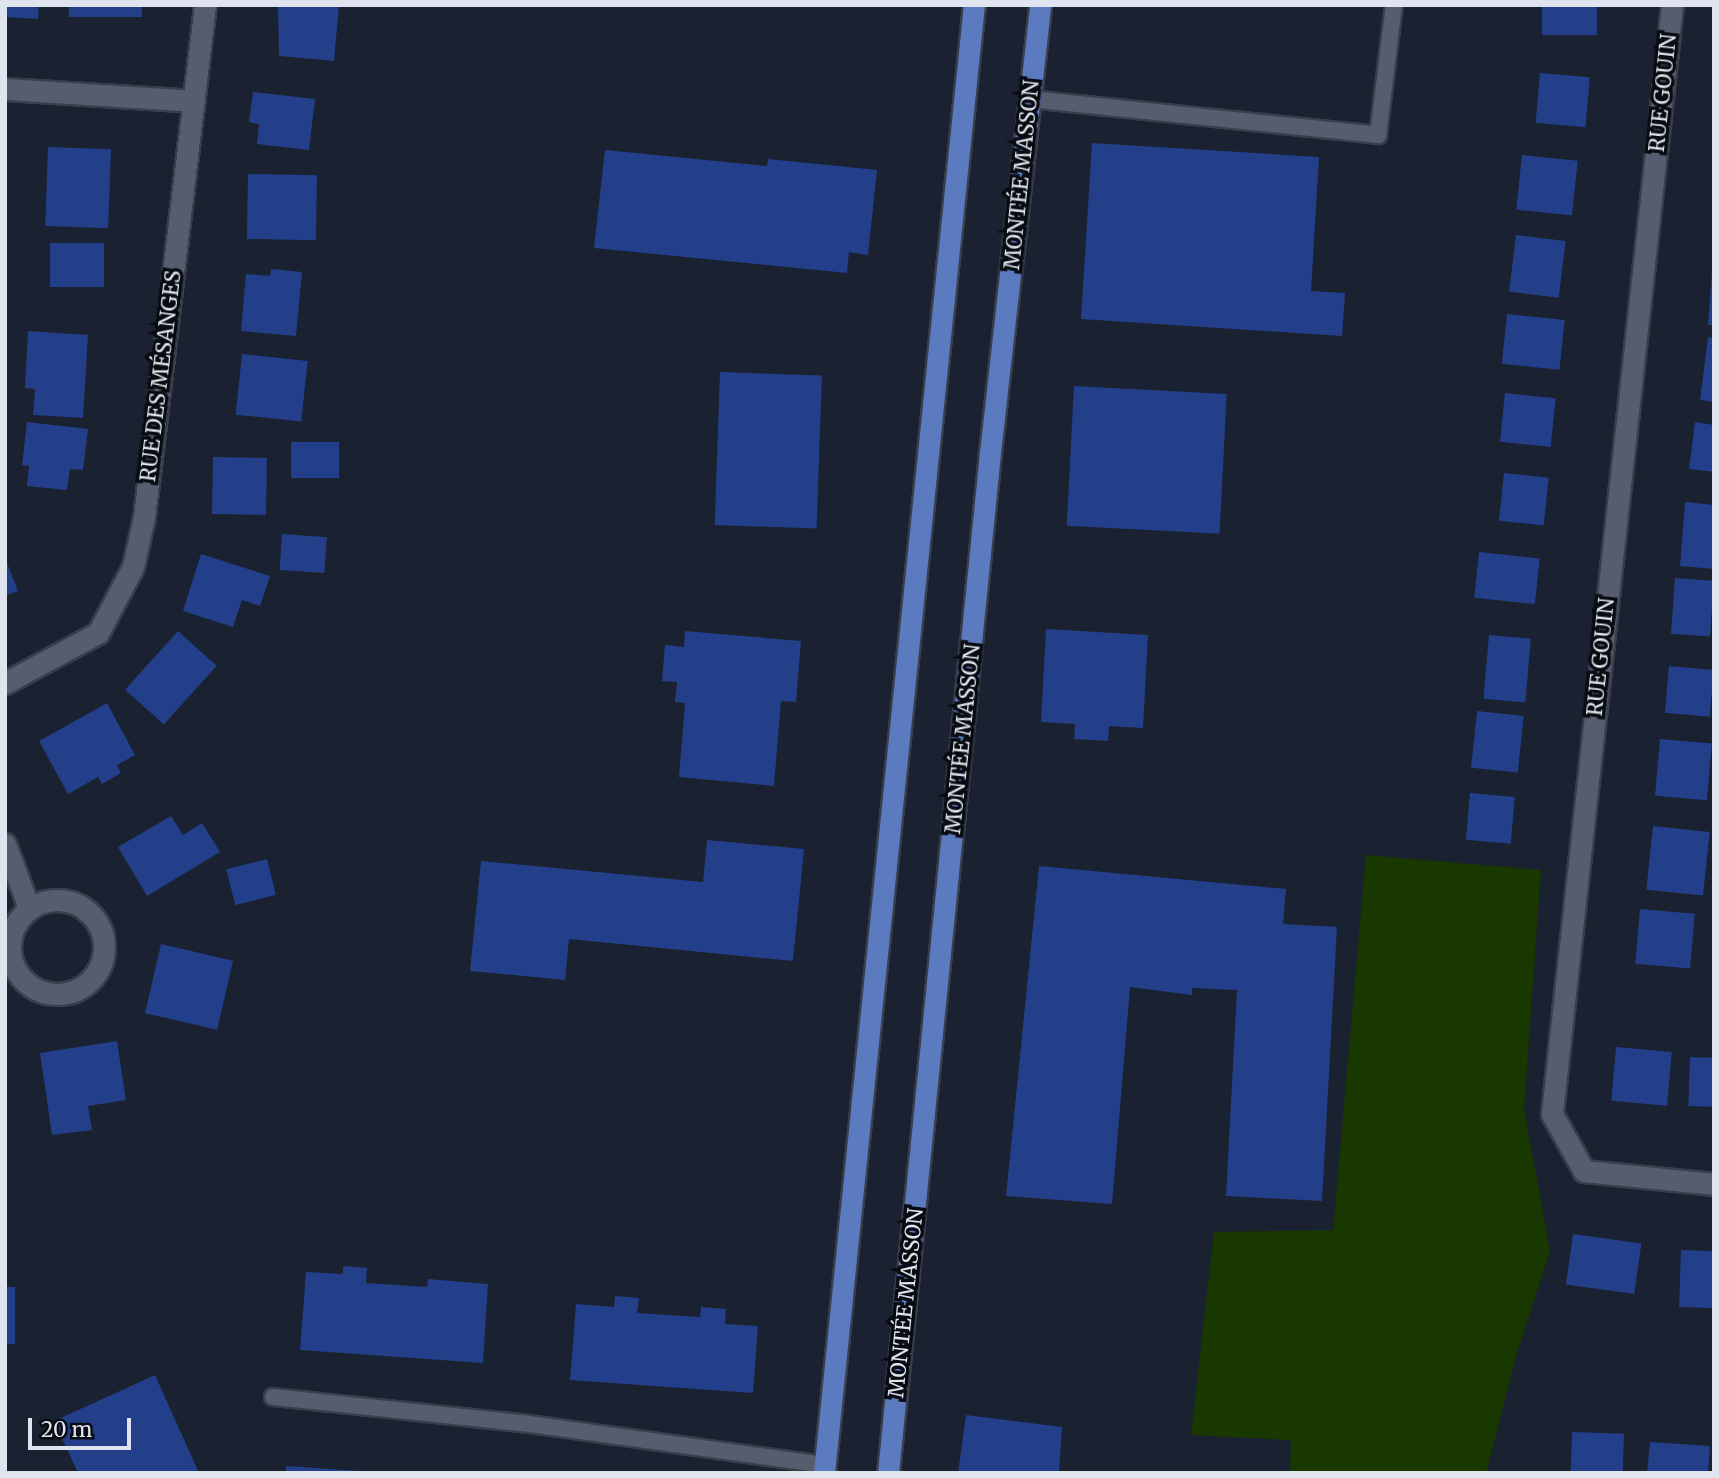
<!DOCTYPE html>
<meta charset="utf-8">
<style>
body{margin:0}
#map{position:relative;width:1719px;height:1478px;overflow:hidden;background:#1a2130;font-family:Merriweather,serif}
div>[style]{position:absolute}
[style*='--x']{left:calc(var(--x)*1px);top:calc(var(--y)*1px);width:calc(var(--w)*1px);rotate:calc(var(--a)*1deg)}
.green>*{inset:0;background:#193800}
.building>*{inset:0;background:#233f89;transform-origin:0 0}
.roads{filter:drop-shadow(2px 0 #393e4b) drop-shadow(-2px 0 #393e4b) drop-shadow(0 2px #393e4b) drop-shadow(0 -2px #393e4b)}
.lane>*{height:16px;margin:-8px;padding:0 8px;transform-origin:8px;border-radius:8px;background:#555d6f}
.street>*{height:21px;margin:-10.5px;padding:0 10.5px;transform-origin:10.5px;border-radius:10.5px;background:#555d6f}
.street>.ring{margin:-10.5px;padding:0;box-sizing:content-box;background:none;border:21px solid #555d6f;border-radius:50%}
.primary>*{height:21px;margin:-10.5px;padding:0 10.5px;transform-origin:10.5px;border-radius:10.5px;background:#5c7ac0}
span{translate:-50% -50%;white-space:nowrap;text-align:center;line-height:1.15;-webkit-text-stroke:7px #080b11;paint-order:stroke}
.street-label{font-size:21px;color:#dfe4ef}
.frame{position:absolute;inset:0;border:7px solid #dfe4ef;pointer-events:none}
.scale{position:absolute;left:28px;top:1418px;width:103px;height:32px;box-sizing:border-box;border:4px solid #dfe4ef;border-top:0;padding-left:9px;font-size:21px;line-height:24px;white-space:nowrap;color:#dfe4ef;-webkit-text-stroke:5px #080b11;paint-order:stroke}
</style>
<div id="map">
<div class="green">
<i style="clip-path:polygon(1366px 855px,1541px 870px,1524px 1109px,1550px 1251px,1517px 1353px,1486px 1473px,1290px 1473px,1291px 1440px,1191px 1435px,1214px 1232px,1333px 1230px)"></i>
</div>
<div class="building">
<i style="clip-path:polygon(5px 5px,39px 5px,38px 19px,5px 17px)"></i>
<i style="left:69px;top:5px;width:73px;height:12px"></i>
<i style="clip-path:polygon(278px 5px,339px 5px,334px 61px,279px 56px)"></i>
<i style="left:1542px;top:5px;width:55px;height:30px"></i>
<i style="left:1540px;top:73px;width:50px;height:50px;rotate:5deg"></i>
<i style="clip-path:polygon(253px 92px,315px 99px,309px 150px,257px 144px,259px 124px,249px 122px)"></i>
<i style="clip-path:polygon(1092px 143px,1319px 157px,1311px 291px,1345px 293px,1342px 336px,1081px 319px)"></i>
<i style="left:48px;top:147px;width:63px;height:79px;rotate:2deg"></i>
<i style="clip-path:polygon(605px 150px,767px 166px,768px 159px,877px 170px,868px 255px,849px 252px,847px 273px,594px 248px)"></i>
<i style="left:1522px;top:155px;width:56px;height:55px;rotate:6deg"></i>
<i style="left:248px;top:174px;width:69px;height:65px;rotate:1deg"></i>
<i style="left:1516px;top:235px;width:50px;height:57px;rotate:7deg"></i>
<i style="left:104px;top:243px;width:44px;height:54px;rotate:90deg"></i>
<i style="clip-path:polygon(271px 269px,302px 272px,296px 336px,241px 331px,246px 274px,270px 276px)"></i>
<i style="clip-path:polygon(1712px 271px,1714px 271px,1714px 325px,1708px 325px)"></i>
<i style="left:1507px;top:314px;width:58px;height:50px;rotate:6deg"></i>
<i style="clip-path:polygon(28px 331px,88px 335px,83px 418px,33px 415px,35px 389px,25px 388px)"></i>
<i style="clip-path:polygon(1708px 337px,1714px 338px,1714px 402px,1700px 400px)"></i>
<i style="left:242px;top:354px;width:66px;height:61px;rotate:6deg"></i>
<i style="left:720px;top:372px;width:102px;height:153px;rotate:2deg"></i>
<i style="left:1074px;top:386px;width:153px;height:140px;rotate:3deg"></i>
<i style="left:1505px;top:393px;width:51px;height:49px;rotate:6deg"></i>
<i style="clip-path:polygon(27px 422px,88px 429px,83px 470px,70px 469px,67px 490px,27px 486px,29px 466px,22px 465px)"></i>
<i style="clip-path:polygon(1695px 422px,1714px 425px,1714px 472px,1689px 469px)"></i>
<i style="left:339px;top:442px;width:36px;height:48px;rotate:90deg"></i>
<i style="left:213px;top:457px;width:54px;height:57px;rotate:1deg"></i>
<i style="left:1504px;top:473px;width:45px;height:48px;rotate:6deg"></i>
<i style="clip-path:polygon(1685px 502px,1714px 505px,1714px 569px,1680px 566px)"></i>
<i style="left:282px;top:534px;width:45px;height:36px;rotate:4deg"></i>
<i style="left:1479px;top:552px;width:61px;height:46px;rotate:6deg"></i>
<i style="clip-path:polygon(201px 554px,270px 576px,260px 606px,242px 600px,233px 627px,183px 611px)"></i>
<i style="clip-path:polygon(5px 558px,18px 591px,5px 596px)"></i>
<i style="left:1675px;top:578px;width:39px;height:56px;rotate:4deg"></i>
<i style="clip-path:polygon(1046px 629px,1148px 635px,1143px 728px,1109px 726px,1108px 741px,1074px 739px,1075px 724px,1041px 722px)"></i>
<i style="left:178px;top:631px;width:52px;height:79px;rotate:42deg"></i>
<i style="clip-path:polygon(685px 631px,801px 641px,796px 702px,781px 701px,774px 786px,679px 777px,685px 703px,675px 702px,677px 682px,662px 681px,665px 645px,684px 647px)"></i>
<i style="left:1489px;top:635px;width:42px;height:64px;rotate:5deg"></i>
<i style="left:1669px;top:666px;width:45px;height:47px;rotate:5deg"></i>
<i style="clip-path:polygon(107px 703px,135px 755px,117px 765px,121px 773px,102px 784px,98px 777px,68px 794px,39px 741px)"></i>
<i style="left:1477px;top:711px;width:47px;height:57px;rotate:6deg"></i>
<i style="left:1660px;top:739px;width:52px;height:57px;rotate:5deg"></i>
<i style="left:1470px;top:793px;width:45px;height:47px;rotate:5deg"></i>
<i style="clip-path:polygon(171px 816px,183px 835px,202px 823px,220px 852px,147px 896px,118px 847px)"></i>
<i style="left:1653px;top:826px;width:57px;height:64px;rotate:6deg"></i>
<i style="clip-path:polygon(707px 840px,804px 849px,793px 961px,569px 939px,565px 980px,470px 971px,481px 861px,703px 882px)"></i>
<i style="left:267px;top:859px;width:37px;height:42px;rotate:76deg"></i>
<i style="clip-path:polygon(1039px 866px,1286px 889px,1283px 924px,1337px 927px,1322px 1201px,1226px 1196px,1237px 990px,1192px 988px,1192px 995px,1130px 987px,1112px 1204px,1006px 1196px)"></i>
<i style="left:1640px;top:909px;width:55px;height:55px;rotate:5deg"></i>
<i style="left:161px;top:944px;width:74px;height:71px;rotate:13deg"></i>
<i style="clip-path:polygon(117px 1041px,126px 1100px,88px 1106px,92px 1130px,52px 1135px,40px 1053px)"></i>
<i style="left:1616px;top:1047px;width:56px;height:54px;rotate:5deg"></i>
<i style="left:1690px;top:1057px;width:24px;height:49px;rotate:2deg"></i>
<i style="left:1573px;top:1234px;width:69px;height:51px;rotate:8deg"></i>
<i style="left:1681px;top:1250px;width:33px;height:57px;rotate:2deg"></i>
<i style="clip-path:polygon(343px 1266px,367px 1268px,366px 1283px,427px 1287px,428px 1279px,488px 1284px,483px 1363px,300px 1350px,306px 1272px,343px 1274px)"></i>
<i style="left:5px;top:1287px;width:10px;height:57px"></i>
<i style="clip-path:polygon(615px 1296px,639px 1298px,637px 1313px,700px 1317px,701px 1307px,726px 1309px,725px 1324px,758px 1326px,753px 1393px,570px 1380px,576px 1304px,614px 1307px)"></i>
<i style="clip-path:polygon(155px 1375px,199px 1473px,78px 1473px,54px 1421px)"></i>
<i style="clip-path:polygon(966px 1415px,1062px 1427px,1059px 1473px,958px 1473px)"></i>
<i style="left:1572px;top:1432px;width:52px;height:41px;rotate:2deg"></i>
<i style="clip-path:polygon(1650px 1442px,1710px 1446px,1708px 1473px,1647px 1473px)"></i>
<i style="clip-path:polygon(286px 1466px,360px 1471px,360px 1473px,286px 1473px)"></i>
</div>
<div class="roads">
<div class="lane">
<i style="--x:1030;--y:99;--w:350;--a:5.9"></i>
<i style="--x:1378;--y:135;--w:131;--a:-83"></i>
<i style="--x:273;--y:1397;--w:250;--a:6"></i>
<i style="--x:522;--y:1423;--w:306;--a:7.9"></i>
</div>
<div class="street">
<i style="--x:1672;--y:5;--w:1115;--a:96.18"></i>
<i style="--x:1552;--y:1114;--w:65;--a:60.7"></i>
<i style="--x:1584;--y:1171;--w:131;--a:5.7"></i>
<i style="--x:5;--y:89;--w:189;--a:3.6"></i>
<i style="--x:5;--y:683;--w:106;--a:-28.3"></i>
<i style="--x:98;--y:633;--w:75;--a:-62.1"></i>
<i style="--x:133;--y:567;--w:51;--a:-77.6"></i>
<i style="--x:144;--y:517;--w:516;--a:-83.21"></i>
<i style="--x:5;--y:844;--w:68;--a:69.4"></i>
<i class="ring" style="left:10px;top:900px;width:73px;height:73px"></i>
</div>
<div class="primary">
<i style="--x:824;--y:1473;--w:1476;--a:-84.17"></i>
<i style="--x:888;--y:1473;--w:1025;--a:-84.29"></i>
<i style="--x:990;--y:453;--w:451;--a:-83.6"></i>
</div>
</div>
<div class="street-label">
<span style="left:1663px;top:93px;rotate:-84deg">RUE GOUIN</span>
<span style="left:1022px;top:175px;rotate:-84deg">MONTÉE MASSON</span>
<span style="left:161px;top:376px;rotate:-83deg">RUE DES MÉSANGES</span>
<span style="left:1601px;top:657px;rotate:-84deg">RUE GOUIN</span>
<span style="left:963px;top:739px;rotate:-84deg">MONTÉE MASSON</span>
<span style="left:906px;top:1303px;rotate:-84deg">MONTÉE MASSON</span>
</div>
<div class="frame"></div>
<div class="scale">20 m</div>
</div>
